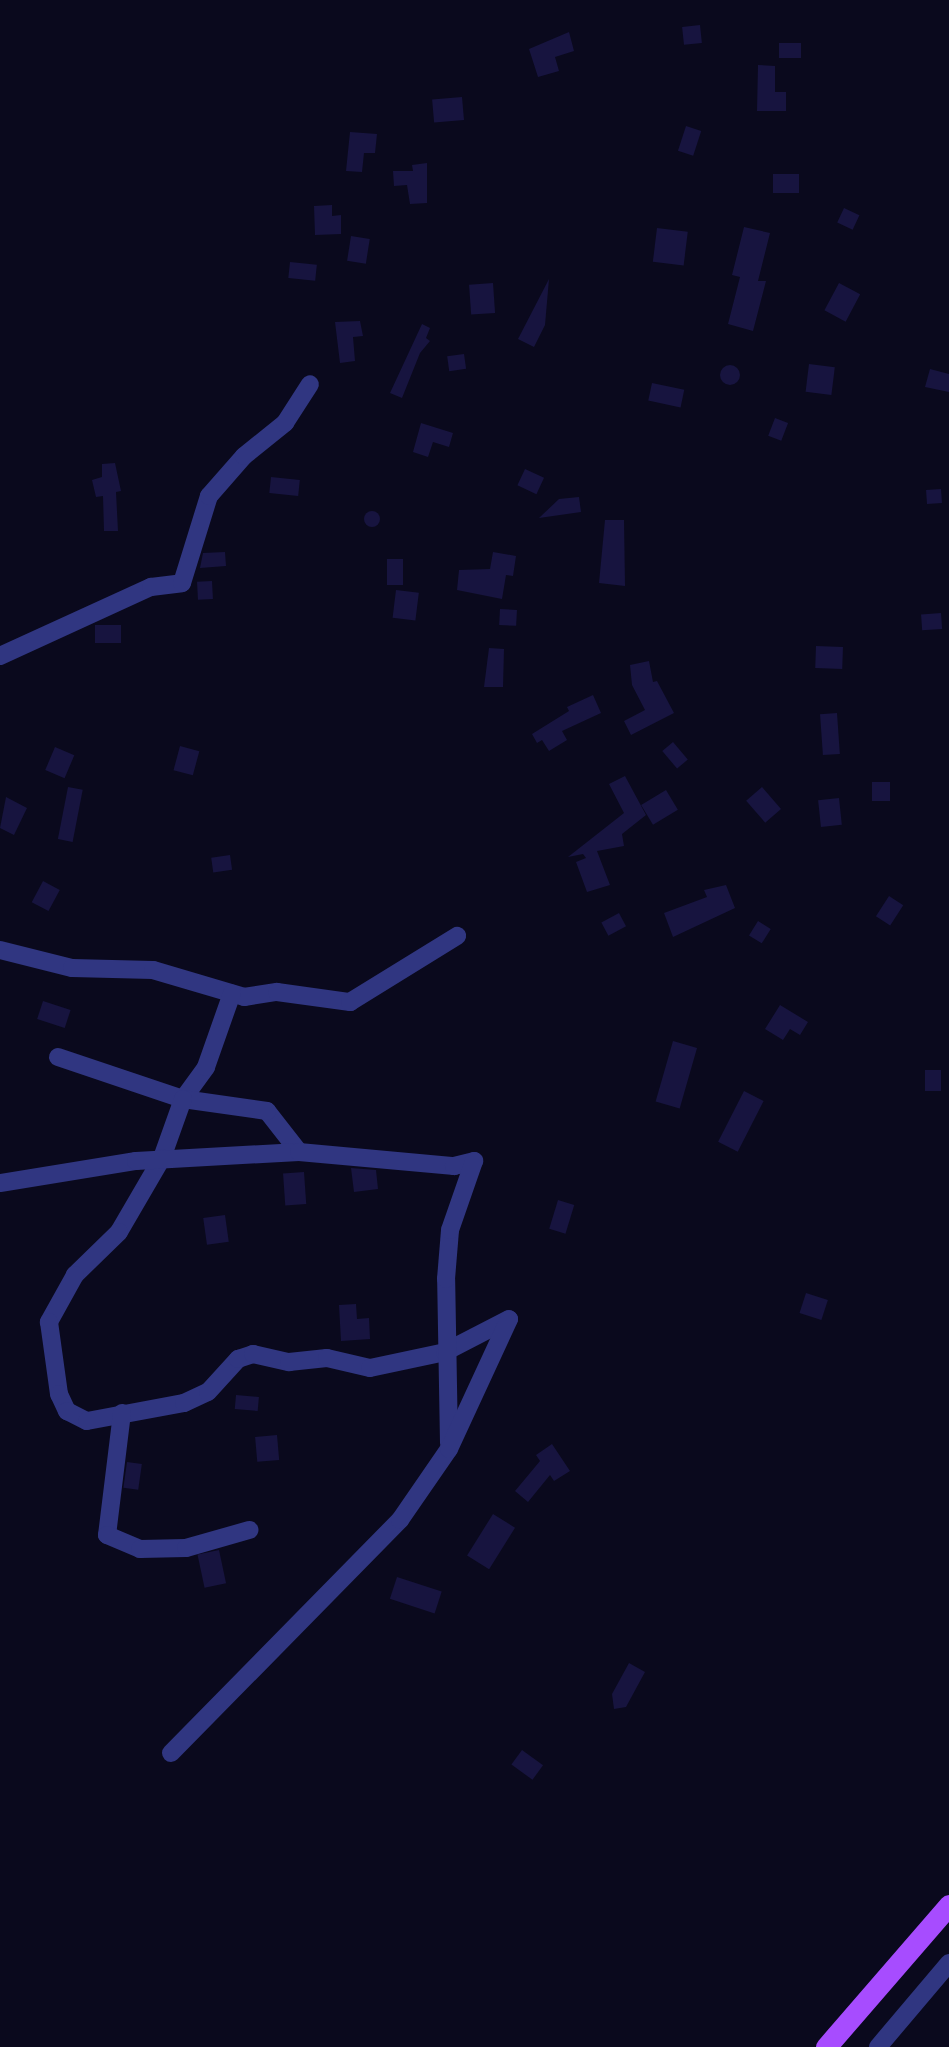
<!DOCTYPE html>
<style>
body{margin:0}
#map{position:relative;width:949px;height:2047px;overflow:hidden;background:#0a091d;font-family:"DejaVu Sans",sans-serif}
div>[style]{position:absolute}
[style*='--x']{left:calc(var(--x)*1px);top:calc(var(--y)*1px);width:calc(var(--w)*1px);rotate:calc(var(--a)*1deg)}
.building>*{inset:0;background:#17143f;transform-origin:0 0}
.round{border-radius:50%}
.minor>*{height:18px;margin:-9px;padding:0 9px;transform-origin:9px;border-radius:9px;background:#303681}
.major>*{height:21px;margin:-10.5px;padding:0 10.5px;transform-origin:10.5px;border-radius:10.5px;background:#a74cff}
span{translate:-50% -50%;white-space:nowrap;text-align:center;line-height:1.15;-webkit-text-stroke:7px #0a091d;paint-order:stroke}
</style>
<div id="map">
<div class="building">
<i style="left:700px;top:25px;width:18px;height:18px;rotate:84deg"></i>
<i style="clip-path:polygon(569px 32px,574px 51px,555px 57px,559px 71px,538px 77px,529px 49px)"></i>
<i style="left:801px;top:43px;width:15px;height:22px;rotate:90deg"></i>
<i style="clip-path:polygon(758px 65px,775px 66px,775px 92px,786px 92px,786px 111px,757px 111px)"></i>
<i style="left:462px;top:97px;width:23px;height:30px;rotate:85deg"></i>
<i style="left:686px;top:126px;width:16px;height:26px;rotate:18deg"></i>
<i style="clip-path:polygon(350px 132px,377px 134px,375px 153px,364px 153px,362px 172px,346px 171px)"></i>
<i style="clip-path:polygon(427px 163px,427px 203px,410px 204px,407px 185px,394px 186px,393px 171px,413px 171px,412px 165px)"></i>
<i style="left:773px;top:174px;width:26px;height:19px"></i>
<i style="clip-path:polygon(332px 205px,332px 216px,341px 215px,341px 234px,315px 235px,314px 206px)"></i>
<i style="left:844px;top:208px;width:17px;height:16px;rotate:25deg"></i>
<i style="clip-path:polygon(744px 227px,770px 233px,758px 281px,766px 281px,753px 331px,728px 324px,740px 277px,732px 275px)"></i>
<i style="left:657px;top:228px;width:31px;height:34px;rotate:7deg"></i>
<i style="left:351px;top:236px;width:19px;height:25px;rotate:9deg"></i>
<i style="left:290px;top:262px;width:27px;height:16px;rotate:6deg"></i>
<i style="clip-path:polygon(549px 279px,545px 325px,534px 347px,518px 339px)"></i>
<i style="left:493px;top:283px;width:30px;height:24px;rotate:86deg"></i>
<i style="left:839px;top:283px;width:24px;height:31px;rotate:28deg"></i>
<i style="clip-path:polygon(360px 321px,363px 336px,353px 337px,355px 361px,340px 363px,335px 322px)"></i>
<i style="clip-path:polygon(422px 324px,430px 328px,426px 338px,430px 341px,420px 353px,402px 398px,390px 393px)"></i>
<i style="left:464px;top:354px;width:15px;height:17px;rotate:82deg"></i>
<i style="left:809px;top:364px;width:26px;height:28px;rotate:7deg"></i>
<i class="round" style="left:720px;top:365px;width:20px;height:20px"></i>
<i style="clip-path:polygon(930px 369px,949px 374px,949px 392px,925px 387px)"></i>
<i style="left:652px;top:383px;width:33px;height:18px;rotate:12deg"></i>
<i style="left:775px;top:418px;width:14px;height:19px;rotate:21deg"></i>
<i style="clip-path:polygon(421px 423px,453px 433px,449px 447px,433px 442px,428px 457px,413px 452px)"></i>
<i style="clip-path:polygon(115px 463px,121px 491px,116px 492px,118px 531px,104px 531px,103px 496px,96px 497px,92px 480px,102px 477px,102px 464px)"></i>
<i style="left:525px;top:469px;width:21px;height:18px;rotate:25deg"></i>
<i style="left:271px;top:477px;width:29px;height:16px;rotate:6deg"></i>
<i style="left:941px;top:489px;width:14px;height:15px;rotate:86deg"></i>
<i style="clip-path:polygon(579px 497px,581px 512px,539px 518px,559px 499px)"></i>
<i class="round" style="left:364px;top:511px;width:16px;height:16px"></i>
<i style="clip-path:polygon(605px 520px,624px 520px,625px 586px,599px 583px)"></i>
<i style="clip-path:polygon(225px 552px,226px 566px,200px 568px,203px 553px)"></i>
<i style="clip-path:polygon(493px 552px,516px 556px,513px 576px,506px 575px,502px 599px,457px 590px,459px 570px,490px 569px)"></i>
<i style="left:387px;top:559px;width:16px;height:26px"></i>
<i style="left:212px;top:581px;width:18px;height:15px;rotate:87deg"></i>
<i style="left:396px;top:590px;width:23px;height:28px;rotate:7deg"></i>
<i style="left:500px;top:609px;width:17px;height:16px;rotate:3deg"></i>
<i style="left:941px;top:613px;width:16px;height:20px;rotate:86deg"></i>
<i style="left:95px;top:625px;width:26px;height:18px"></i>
<i style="left:816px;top:646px;width:27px;height:22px;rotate:2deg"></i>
<i style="clip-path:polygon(489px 648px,504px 649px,503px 687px,484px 687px)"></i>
<i style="clip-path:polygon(649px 661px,653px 682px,657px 681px,674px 713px,631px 735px,624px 721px,645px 710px,632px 685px,630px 665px)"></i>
<i style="clip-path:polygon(593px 695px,601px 713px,562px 731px,567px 740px,549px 751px,542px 740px,537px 743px,532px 734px,569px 711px,567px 707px)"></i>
<i style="left:837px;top:713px;width:41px;height:17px;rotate:86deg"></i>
<i style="left:673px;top:742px;width:23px;height:14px;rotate:50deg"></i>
<i style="left:180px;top:746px;width:20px;height:25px;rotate:15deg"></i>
<i style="left:55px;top:747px;width:21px;height:25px;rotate:23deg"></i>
<i style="clip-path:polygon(625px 776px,646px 815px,622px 834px,624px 846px,597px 851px,610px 885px,587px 892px,576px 862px,586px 858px,583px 854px,568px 857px,624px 813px,609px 784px)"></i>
<i style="left:872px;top:782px;width:18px;height:19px"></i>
<i style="left:68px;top:787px;width:15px;height:53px;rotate:11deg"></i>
<i style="left:762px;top:787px;width:29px;height:21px;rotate:49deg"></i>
<i style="left:666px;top:790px;width:23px;height:29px;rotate:59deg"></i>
<i style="clip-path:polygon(6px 797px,27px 808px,14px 835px,0 828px)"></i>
<i style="left:839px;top:798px;width:27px;height:21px;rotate:84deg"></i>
<i style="left:230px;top:855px;width:15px;height:19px;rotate:82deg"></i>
<i style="left:43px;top:881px;width:19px;height:24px;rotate:28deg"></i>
<i style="clip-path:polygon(726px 885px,735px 908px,673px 937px,664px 913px,707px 897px,704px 890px)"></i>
<i style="left:889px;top:896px;width:17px;height:24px;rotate:33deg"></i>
<i style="left:619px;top:913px;width:15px;height:20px;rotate:62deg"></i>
<i style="left:758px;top:921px;width:15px;height:17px;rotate:32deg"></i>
<i style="left:43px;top:1001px;width:29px;height:19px;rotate:18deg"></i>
<i style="clip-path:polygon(780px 1005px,808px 1022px,800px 1035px,790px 1029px,783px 1040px,765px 1029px)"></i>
<i style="left:673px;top:1041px;width:25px;height:63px;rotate:16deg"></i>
<i style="left:925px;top:1070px;width:16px;height:21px"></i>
<i style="left:744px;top:1091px;width:22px;height:57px;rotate:27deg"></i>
<i style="clip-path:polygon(351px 1168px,376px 1170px,378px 1189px,354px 1192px)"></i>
<i style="left:304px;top:1172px;width:32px;height:21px;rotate:86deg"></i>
<i style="left:558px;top:1200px;width:17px;height:30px;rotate:17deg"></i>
<i style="left:225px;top:1215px;width:27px;height:22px;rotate:82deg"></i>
<i style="left:806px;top:1293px;width:23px;height:21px;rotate:18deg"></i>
<i style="clip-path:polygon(356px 1304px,357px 1319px,369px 1318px,370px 1339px,341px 1341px,339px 1305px)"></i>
<i style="left:236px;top:1395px;width:23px;height:14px;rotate:5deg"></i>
<i style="left:277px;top:1435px;width:25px;height:22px;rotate:85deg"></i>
<i style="clip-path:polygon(552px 1444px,570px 1471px,554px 1481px,550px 1475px,528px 1502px,515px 1491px,540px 1461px,536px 1455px)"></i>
<i style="left:127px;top:1462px;width:15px;height:26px;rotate:8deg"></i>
<i style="left:493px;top:1514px;width:26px;height:49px;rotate:32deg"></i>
<i style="left:219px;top:1550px;width:34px;height:22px;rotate:78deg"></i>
<i style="left:397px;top:1577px;width:47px;height:23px;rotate:18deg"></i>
<i style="clip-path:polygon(629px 1663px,645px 1672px,626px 1707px,614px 1709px,612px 1694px)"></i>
<i style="left:522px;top:1750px;width:26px;height:18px;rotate:36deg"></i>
</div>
<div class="minor">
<i style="--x:0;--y:656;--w:166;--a:-24.6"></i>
<i style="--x:151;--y:587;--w:31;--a:-7"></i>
<i style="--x:182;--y:583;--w:91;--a:-72.8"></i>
<i style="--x:209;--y:496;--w:53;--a:-48.8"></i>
<i style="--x:244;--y:456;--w:53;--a:-38.8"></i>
<i style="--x:285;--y:423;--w:46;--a:-57.3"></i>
<i style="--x:0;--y:950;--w:74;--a:14"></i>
<i style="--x:72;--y:968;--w:81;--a:1.4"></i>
<i style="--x:153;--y:970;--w:95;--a:16.5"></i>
<i style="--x:244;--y:997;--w:33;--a:-9"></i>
<i style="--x:277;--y:992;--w:74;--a:7.8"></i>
<i style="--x:350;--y:1002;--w:126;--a:-31.7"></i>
<i style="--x:58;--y:1057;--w:132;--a:18.6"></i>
<i style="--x:183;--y:1099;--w:39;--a:-54"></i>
<i style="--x:206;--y:1067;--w:78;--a:-70.6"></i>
<i style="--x:299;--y:1152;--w:52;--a:-128"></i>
<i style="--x:267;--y:1111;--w:85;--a:-171.9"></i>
<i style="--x:183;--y:1099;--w:63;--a:109.6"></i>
<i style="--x:162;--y:1158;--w:86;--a:120.2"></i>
<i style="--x:119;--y:1232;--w:62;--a:135.7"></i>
<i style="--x:75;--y:1275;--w:54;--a:119"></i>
<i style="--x:49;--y:1322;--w:73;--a:82.1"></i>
<i style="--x:59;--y:1394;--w:19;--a:65"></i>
<i style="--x:67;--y:1411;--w:22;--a:27"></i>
<i style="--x:87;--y:1421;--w:99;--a:-10.5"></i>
<i style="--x:184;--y:1403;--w:26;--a:-25"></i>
<i style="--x:208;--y:1392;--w:45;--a:-47.7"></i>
<i style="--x:238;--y:1359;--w:16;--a:-18"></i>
<i style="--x:253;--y:1354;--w:37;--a:13"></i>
<i style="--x:289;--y:1362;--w:38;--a:-6"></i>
<i style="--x:327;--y:1358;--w:44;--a:13.1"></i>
<i style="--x:370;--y:1368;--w:77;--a:-12"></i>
<i style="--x:445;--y:1352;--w:72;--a:-27.3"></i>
<i style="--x:0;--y:1183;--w:138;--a:-9.2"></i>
<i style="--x:136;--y:1161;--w:163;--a:-3.2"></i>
<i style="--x:299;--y:1152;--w:156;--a:5.2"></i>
<i style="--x:454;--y:1166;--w:21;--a:-14"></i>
<i style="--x:122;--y:1413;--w:123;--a:97"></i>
<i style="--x:107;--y:1535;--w:36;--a:23"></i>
<i style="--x:140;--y:1549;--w:46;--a:-1.2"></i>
<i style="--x:186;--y:1548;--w:66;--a:-15.9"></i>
<i style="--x:449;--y:1443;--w:164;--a:-91"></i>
<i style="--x:446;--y:1279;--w:49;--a:-85.3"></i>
<i style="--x:450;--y:1230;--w:73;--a:-70.8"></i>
<i style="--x:171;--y:1753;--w:327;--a:-45.5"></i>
<i style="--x:400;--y:1520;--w:86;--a:-55.4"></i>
<i style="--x:449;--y:1449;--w:143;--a:-65.2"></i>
<i style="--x:878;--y:2047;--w:110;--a:-49.8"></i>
</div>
<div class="major">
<i style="--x:826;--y:2047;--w:188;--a:-49.1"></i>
</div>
</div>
